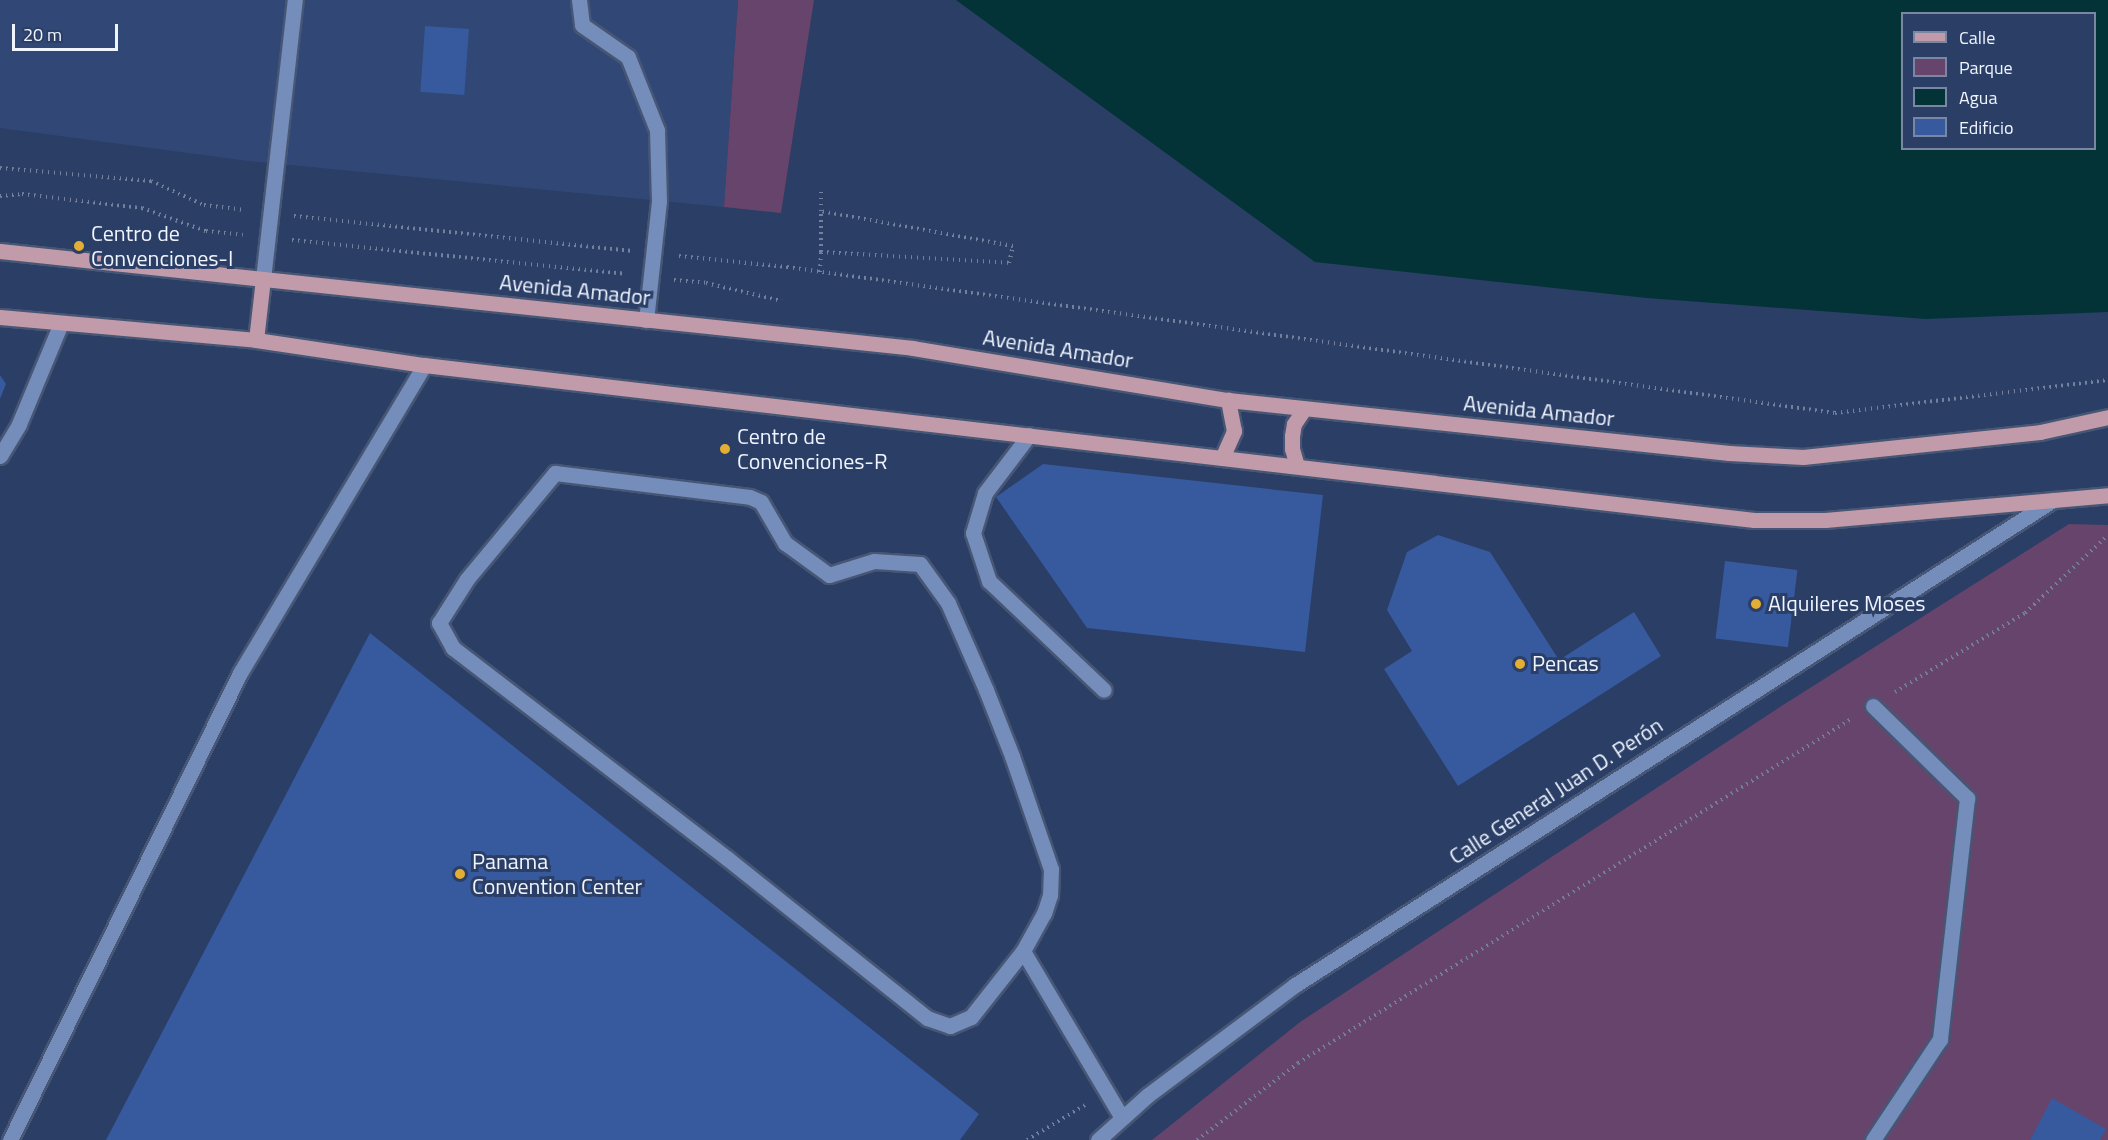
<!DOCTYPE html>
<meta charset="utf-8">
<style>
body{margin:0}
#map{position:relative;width:2108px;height:1140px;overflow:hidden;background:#2a3e66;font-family:"Titillium Web",sans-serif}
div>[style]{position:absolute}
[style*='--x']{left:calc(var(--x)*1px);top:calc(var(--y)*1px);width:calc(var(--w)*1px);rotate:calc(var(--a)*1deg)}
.built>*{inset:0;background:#314877}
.green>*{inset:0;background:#67446b}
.water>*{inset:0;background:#033337}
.building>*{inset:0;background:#37599e;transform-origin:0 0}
.path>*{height:4px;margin-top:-2px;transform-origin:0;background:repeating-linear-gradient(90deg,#73819e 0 1.5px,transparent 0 6px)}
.roads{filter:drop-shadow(2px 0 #475674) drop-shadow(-2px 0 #475674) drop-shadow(0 2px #475674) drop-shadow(0 -2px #475674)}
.minor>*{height:15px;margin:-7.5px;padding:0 7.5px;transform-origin:7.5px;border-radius:7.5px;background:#758dba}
.major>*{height:15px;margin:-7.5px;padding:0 7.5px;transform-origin:7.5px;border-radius:7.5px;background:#c19baa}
.dots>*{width:16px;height:16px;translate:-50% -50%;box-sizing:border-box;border:3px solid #2a3e66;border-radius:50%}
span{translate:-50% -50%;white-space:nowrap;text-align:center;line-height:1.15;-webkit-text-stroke:6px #2a3e66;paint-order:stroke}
.poi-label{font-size:22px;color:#eff4fe}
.left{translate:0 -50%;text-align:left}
.street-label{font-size:22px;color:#eff4fe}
.legend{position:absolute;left:1901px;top:12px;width:195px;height:138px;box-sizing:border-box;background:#2a3e66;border:2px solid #7987a3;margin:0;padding:8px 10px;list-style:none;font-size:18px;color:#eff4fe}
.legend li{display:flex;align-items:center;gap:12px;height:30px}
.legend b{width:30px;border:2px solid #7987a3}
.scale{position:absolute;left:12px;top:24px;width:106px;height:27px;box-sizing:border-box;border:3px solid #eff4fe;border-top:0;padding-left:8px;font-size:18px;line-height:21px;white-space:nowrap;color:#eff4fe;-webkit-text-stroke:4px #2a3e66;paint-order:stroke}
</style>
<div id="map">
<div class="built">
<i style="clip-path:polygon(0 0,738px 0,724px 207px,248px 161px,0 128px)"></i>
</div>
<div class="green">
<i style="clip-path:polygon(738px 0,814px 0,781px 213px,724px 207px)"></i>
<i style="clip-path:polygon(2069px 524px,2108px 525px,2108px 1140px,1152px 1140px,1300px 1022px,1783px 705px)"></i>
</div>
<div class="water">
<i style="clip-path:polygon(evenodd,956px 0,2108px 0,2108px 312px,1926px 319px,1647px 298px,1315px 262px,956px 0,1902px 14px,2094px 14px,2094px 148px,1902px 148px,1902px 14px)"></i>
</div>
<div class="building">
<i style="left:425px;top:26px;width:44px;height:66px;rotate:4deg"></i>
<i style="clip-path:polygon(0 375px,6px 384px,0 399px)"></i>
<i style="clip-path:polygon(1043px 464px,1323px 495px,1305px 652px,1087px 628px,996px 497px)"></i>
<i style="clip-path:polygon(1438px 535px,1490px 552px,1559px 660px,1634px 612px,1661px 656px,1458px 786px,1384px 669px,1412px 651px,1387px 610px,1407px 552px)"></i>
<i style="left:1725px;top:561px;width:73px;height:78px;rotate:7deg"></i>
<i style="clip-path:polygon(370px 633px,979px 1114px,960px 1140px,106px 1140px)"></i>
<i style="clip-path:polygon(2052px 1098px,2106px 1129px,2100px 1140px,2030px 1140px)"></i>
</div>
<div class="path">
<i style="--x:0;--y:168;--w:152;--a:4.9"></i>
<i style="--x:151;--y:181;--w:58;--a:24.4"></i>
<i style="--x:204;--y:205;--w:41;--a:7"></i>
<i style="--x:0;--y:196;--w:22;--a:-5"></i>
<i style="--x:22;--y:194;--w:121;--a:6.7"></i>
<i style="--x:142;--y:208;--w:68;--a:19.8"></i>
<i style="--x:206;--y:231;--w:37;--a:6"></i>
<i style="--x:294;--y:216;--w:338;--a:5.9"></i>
<i style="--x:292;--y:240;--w:335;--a:5.8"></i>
<i style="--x:821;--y:252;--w:41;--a:-90"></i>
<i style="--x:679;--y:256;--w:109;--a:5.8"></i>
<i style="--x:787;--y:267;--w:1058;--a:7.93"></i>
<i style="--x:1835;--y:413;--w:275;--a:-6.9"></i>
<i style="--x:820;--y:272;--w:20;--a:-87"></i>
<i style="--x:821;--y:252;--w:188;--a:3.3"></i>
<i style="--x:1009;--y:263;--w:17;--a:-77"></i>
<i style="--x:1013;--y:246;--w:195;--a:-169.7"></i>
<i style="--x:821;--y:211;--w:19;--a:-90"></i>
<i style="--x:674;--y:280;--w:32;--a:5"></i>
<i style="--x:706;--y:283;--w:78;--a:13.3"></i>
<i style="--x:1895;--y:692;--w:152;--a:-31.3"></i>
<i style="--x:2025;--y:613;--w:114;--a:-43.2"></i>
<i style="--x:1027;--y:1140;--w:68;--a:-31.1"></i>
<i style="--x:1197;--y:1140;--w:127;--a:-37.3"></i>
<i style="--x:1298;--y:1063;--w:653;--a:-31.87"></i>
</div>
<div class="roads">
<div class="minor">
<i style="--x:579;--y:0;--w:25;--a:83"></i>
<i style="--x:582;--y:25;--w:56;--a:34.8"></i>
<i style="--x:628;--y:57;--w:79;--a:68.3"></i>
<i style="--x:657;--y:130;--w:71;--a:88.4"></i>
<i style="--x:659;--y:201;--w:120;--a:96.2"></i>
<i style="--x:263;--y:279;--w:281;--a:-83.5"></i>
<i style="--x:1029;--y:435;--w:73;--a:127.2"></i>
<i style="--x:985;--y:493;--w:42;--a:106.7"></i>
<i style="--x:973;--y:533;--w:51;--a:71.6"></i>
<i style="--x:989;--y:581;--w:158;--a:43.5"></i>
<i style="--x:0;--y:456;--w:37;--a:-59"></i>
<i style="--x:19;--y:424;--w:109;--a:-67.4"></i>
<i style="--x:555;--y:473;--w:196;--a:7"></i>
<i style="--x:750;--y:497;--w:12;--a:24"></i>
<i style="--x:761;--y:502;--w:48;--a:59.7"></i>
<i style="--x:785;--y:543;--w:54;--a:36"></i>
<i style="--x:829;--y:575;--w:47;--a:-17.3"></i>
<i style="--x:874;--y:561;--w:46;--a:3.7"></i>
<i style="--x:920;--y:564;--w:48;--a:54.3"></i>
<i style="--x:948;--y:603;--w:95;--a:66.4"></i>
<i style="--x:986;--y:690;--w:71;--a:68.5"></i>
<i style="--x:1012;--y:756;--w:120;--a:71"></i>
<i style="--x:1051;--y:869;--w:26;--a:92"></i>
<i style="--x:1050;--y:895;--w:19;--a:108"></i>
<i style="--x:1044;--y:913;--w:43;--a:118.9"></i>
<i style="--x:1023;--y:951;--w:84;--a:128.2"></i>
<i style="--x:971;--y:1017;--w:23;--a:157"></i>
<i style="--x:950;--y:1026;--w:24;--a:-161"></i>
<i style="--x:927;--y:1018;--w:255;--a:-141.4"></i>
<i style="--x:728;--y:859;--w:347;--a:-142.5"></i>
<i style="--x:453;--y:648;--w:29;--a:-119"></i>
<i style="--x:439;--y:623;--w:52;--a:-57.5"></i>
<i style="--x:467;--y:579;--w:138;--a:-50.3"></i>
<i style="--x:1873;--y:706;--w:132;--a:44.4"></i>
<i style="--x:1967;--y:798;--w:243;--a:96.4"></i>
<i style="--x:1940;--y:1039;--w:121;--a:123.6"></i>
<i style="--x:1023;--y:951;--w:194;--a:59.3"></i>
<i style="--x:10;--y:1140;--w:521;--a:-63.78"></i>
<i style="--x:240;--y:673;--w:359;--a:-59.1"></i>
<i style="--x:1098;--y:1140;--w:67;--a:-42"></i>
<i style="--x:1148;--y:1095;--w:184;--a:-36.8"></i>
<i style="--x:1295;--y:985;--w:900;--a:-32.61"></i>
</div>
<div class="major">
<i style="--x:0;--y:251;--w:918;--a:6.06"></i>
<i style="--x:913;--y:348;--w:319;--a:9.4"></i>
<i style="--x:1228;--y:400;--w:504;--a:6.04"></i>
<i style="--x:1729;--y:453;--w:74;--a:3.1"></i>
<i style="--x:1803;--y:457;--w:238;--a:-6"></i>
<i style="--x:2040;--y:432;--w:70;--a:-12.4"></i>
<i style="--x:0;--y:317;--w:257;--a:5.1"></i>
<i style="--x:256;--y:340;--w:170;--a:8.5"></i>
<i style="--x:424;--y:365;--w:1339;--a:6.65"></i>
<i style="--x:1754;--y:520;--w:71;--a:0"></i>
<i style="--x:1825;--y:520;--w:284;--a:-5"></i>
<i style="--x:256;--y:340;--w:61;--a:-83.5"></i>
<i style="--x:1222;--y:458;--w:30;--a:-66"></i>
<i style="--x:1234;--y:431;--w:32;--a:-101"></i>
<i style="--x:1297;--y:466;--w:18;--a:-106"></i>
<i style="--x:1292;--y:449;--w:13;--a:-90"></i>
<i style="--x:1292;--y:436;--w:12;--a:-81"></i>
<i style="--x:1294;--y:424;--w:18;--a:-56"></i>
</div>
</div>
<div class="dots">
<i style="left:79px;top:246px;background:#e4ae35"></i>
<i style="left:725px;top:449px;background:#e4ae35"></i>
<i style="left:1756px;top:604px;background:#e4ae35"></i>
<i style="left:1520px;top:664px;background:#e4ae35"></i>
<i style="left:460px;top:874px;background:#e4ae35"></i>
</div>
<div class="poi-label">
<span class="left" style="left:91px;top:246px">Centro de<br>Convenciones-I</span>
<span class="left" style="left:737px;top:449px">Centro de<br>Convenciones-R</span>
<span class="left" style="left:1768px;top:604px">Alquileres Moses</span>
<span class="left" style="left:1532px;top:664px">Pencas</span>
<span class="left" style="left:472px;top:874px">Panama<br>Convention Center</span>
</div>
<div class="street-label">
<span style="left:575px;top:290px;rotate:6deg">Avenida Amador</span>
<span style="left:1058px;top:349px;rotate:9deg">Avenida Amador</span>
<span style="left:1539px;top:411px;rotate:6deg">Avenida Amador</span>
<span style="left:1556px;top:791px;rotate:-33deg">Calle General Juan D. Perón</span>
</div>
<ul class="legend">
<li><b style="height:8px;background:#c19baa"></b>Calle</li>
<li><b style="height:16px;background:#67446b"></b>Parque</li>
<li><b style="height:16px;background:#033337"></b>Agua</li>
<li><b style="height:16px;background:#37599e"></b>Edificio</li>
</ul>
<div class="scale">20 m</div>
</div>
